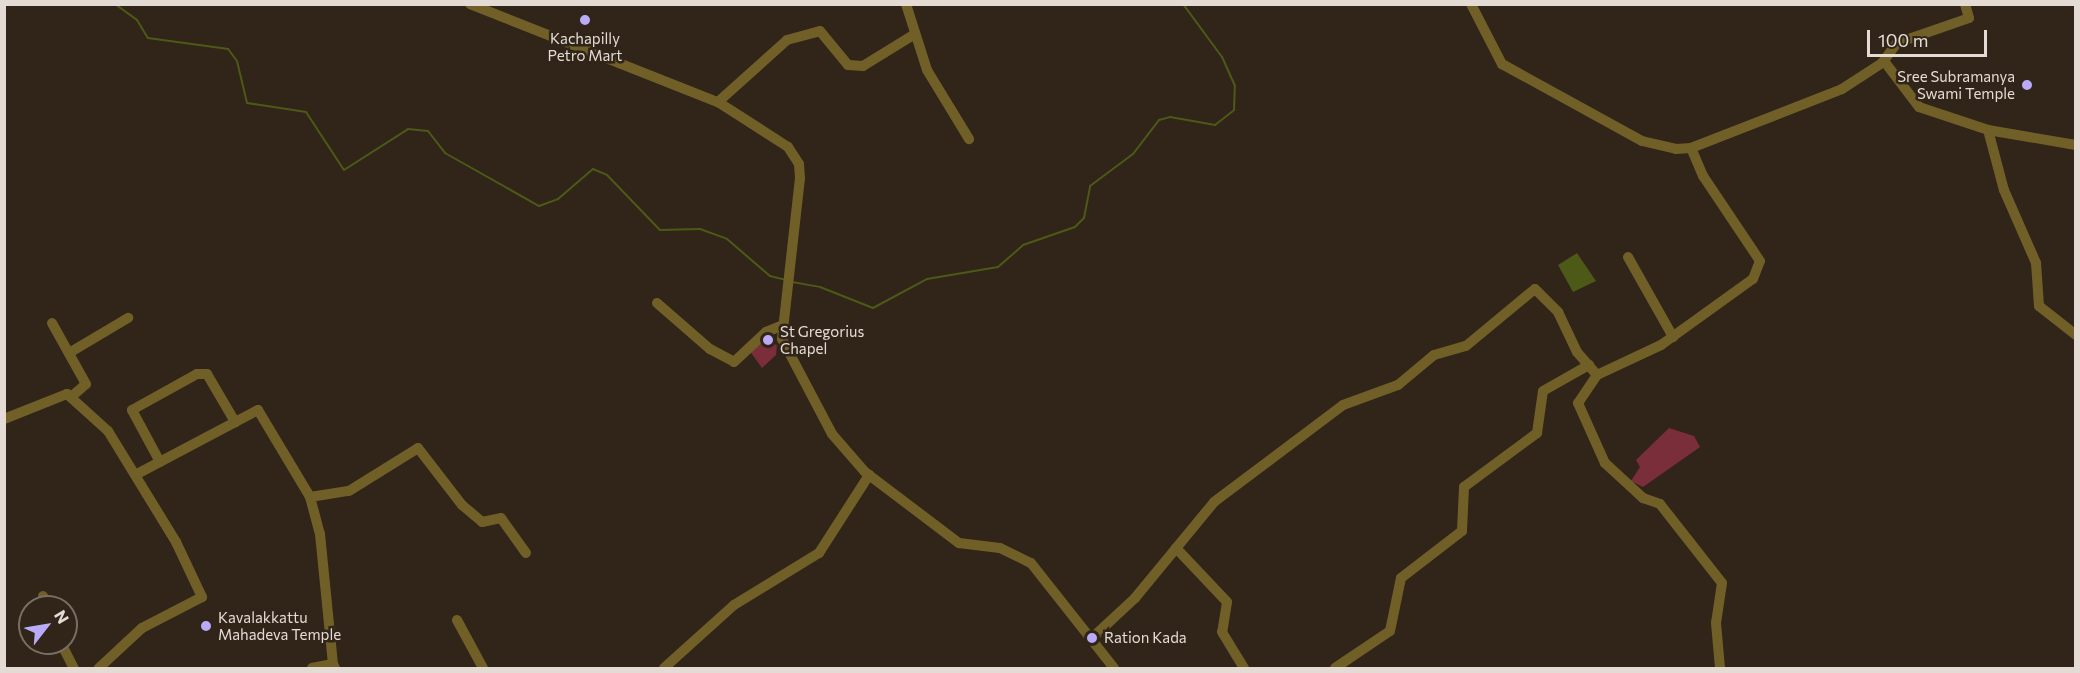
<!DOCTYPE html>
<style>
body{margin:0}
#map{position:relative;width:2080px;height:673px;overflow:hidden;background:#312418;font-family:Commissioner,sans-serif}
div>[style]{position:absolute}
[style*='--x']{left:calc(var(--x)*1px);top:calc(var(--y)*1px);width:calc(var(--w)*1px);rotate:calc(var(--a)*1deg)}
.green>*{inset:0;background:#7a2e3a}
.water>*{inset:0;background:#4c5917}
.stream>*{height:2px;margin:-1px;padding:0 1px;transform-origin:1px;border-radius:1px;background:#4c5917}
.minor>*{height:10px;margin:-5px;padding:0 5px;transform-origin:5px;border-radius:5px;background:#706028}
.dots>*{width:16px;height:16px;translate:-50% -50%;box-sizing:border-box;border:3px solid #312418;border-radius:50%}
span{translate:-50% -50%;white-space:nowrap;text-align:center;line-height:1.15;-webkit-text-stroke:5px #312418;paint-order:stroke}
.poi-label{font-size:15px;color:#e4dcd4}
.right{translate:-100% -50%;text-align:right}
.left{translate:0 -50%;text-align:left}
.frame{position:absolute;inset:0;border:6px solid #e4dcd4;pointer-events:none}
.north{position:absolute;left:18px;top:595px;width:60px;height:60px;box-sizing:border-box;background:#312418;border:2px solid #796e63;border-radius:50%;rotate:59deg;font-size:16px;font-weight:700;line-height:24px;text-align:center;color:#e4dcd4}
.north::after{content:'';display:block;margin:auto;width:21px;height:27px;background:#b9abf7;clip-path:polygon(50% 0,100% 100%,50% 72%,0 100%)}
.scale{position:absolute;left:1867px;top:30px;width:120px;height:27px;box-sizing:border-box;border:3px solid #e4dcd4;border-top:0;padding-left:8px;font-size:18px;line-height:21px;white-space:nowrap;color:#e4dcd4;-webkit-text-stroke:4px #312418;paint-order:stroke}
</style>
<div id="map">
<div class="green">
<i style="clip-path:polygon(761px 340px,777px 345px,776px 355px,762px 368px,749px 350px)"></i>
<i style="clip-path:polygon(1669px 428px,1694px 436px,1700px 447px,1643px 487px,1631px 481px,1640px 467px,1636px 460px)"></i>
</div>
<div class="water">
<i style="clip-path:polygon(1577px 253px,1596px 281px,1573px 292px,1558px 265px)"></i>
</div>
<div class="stream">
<i style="--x:115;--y:4;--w:27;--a:36"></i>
<i style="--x:137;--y:20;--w:21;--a:59"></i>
<i style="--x:148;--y:38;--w:81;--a:7.8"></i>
<i style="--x:228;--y:49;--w:15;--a:53"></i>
<i style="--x:237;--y:61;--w:43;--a:76.6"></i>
<i style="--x:247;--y:103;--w:60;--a:8.7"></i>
<i style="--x:306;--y:112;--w:69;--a:56.8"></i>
<i style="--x:344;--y:170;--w:76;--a:-32.6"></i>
<i style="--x:408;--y:129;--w:20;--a:6"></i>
<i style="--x:428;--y:131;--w:28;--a:52"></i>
<i style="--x:445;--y:153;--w:108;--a:29.4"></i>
<i style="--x:539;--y:206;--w:20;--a:-20"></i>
<i style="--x:558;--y:199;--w:46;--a:-40.6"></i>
<i style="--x:593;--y:169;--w:15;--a:23"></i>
<i style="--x:607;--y:175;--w:76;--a:46.1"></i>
<i style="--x:660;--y:230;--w:40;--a:-1.4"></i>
<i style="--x:700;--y:229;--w:29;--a:20"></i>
<i style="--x:727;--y:239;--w:57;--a:40.7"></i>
<i style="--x:770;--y:276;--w:16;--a:14"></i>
<i style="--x:792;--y:282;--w:28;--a:10"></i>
<i style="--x:820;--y:287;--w:57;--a:21.6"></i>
<i style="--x:873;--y:308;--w:61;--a:-28.2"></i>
<i style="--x:927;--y:279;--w:72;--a:-9.6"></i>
<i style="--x:998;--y:267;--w:33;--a:-41"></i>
<i style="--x:1023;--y:245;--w:55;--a:-19.1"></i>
<i style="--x:1075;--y:227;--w:13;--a:-45"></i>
<i style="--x:1084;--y:218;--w:33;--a:-79"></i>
<i style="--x:1090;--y:186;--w:54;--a:-36.7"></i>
<i style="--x:1133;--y:154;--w:43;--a:-52.6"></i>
<i style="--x:1159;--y:120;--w:11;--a:-15"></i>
<i style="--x:1170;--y:117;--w:46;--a:10.1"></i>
<i style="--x:1215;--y:125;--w:24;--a:-38"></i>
<i style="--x:1234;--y:110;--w:24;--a:-88"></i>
<i style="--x:1235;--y:86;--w:32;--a:-114"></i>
<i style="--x:1222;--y:57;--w:66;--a:-126.3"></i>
</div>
<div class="minor">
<i style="--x:470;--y:4;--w:267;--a:21.6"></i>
<i style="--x:718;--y:102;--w:83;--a:32.7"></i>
<i style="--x:788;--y:147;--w:20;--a:57"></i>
<i style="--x:799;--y:164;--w:14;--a:86"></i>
<i style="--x:800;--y:178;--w:162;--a:96.4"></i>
<i style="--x:782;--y:339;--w:107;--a:62.2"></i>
<i style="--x:832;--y:434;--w:50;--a:49"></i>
<i style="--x:865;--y:472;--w:118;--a:37.1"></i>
<i style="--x:959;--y:543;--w:41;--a:7"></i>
<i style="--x:1000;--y:548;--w:34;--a:26"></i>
<i style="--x:1031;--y:563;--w:134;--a:51.7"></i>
<i style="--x:906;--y:4;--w:69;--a:72.3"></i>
<i style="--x:927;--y:70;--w:81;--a:58.7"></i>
<i style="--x:1471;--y:4;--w:68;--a:62.7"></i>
<i style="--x:1502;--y:64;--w:160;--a:28.8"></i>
<i style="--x:1642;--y:141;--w:35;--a:13"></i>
<i style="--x:1676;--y:149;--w:15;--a:-4"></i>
<i style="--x:1691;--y:148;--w:162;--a:-21.3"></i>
<i style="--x:1842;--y:89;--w:48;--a:-33"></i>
<i style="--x:1882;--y:63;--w:25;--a:-53"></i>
<i style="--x:1897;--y:43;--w:76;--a:-19.1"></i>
<i style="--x:1969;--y:18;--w:15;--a:-106"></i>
<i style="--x:1884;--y:61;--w:58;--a:52.7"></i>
<i style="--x:1919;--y:107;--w:73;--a:18.4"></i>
<i style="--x:1988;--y:130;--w:62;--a:75.1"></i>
<i style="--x:2004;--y:190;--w:80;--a:66.3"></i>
<i style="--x:2036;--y:263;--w:43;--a:86"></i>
<i style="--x:2039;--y:306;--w:47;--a:38.1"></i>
<i style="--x:718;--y:102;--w:93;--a:-41.9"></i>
<i style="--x:787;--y:40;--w:34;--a:-15"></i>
<i style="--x:820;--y:31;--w:44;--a:50.5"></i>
<i style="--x:848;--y:65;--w:15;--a:4"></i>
<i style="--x:863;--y:66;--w:61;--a:-31.6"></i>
<i style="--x:1988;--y:130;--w:89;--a:9.7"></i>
<i style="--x:1628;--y:257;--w:92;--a:60.6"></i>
<i style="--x:657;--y:303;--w:70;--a:41"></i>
<i style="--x:710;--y:349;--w:27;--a:28"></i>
<i style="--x:734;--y:362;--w:44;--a:-43.2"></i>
<i style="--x:766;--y:332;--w:16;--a:-22"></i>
<i style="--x:52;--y:323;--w:70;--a:60.9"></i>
<i style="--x:86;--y:384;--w:20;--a:139"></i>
<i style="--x:71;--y:397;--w:5;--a:-143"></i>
<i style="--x:69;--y:353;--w:69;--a:-30.7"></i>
<i style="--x:1597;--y:375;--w:34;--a:124"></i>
<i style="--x:1578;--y:403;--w:66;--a:65.8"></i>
<i style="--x:1605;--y:463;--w:52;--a:42.6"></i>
<i style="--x:1643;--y:498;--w:18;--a:19"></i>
<i style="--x:1660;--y:504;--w:100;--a:51.9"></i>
<i style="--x:1722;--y:583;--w:40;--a:98.5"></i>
<i style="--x:1716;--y:623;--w:45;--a:84.9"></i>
<i style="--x:4;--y:419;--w:68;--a:-21.6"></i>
<i style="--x:67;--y:394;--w:55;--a:42.1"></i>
<i style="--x:108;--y:431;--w:130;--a:58.5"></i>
<i style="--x:176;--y:542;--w:61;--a:64.7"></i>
<i style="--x:202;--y:597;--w:68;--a:152.7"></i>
<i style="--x:142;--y:628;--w:59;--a:137.1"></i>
<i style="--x:160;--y:462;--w:59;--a:-118.3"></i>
<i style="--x:132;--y:410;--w:74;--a:-29"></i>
<i style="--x:197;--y:374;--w:10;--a:0"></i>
<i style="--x:207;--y:374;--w:56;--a:59.7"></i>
<i style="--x:137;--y:474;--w:137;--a:-27.9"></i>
<i style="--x:258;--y:410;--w:101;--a:59.1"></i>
<i style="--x:310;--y:497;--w:38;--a:75"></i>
<i style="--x:320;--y:534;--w:131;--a:84.3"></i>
<i style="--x:310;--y:497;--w:39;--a:-9"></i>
<i style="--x:349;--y:491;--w:81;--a:-31.9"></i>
<i style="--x:418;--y:448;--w:72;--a:52.3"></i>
<i style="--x:462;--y:505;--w:26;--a:40"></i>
<i style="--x:482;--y:522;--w:19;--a:-12"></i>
<i style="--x:501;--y:518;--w:43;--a:54.5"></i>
<i style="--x:1176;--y:548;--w:74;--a:46.6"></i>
<i style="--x:1227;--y:602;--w:30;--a:99"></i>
<i style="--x:1222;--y:632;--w:42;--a:58.6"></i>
<i style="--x:43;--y:596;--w:11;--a:75"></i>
<i style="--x:457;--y:620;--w:55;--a:61.6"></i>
<i style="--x:1092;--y:638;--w:59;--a:-42.9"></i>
<i style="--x:1135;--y:598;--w:124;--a:-50.5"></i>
<i style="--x:1214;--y:502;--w:161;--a:-36.9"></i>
<i style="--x:1343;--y:405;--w:59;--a:-20"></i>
<i style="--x:1398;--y:385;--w:47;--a:-39.8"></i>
<i style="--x:1434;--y:355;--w:33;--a:-16"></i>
<i style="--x:1466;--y:346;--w:89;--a:-39.6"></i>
<i style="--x:1535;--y:289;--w:33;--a:45"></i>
<i style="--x:1558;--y:312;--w:44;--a:64.6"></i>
<i style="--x:1577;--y:352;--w:30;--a:49"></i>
<i style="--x:1597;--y:375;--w:71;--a:-25.1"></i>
<i style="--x:1661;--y:345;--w:113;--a:-35.7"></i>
<i style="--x:1753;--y:279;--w:19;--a:-69"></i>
<i style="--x:1760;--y:261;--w:102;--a:-123.8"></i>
<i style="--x:1703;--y:176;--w:30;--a:-113"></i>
<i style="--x:61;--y:643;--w:28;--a:63"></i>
<i style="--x:312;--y:668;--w:21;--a:-11"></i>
<i style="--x:333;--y:664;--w:4;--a:63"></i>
<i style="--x:664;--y:668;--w:94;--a:-42"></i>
<i style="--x:734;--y:605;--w:100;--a:-31.5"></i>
<i style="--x:819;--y:553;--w:93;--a:-57.3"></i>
<i style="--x:1335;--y:668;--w:66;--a:-33.9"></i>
<i style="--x:1390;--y:631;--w:54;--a:-78.3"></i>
<i style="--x:1401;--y:578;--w:77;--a:-37.6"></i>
<i style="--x:1462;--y:531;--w:44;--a:-87.4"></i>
<i style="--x:1464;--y:487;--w:91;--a:-36.5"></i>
<i style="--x:1537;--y:433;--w:42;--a:-81.9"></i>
<i style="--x:1543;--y:391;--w:53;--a:-29.5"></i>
</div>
<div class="dots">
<i style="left:585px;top:20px;background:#b9abf7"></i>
<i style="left:2027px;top:85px;background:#b9abf7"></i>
<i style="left:768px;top:340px;background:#b9abf7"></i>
<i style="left:206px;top:626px;background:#b9abf7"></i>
<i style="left:1092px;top:638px;background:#b9abf7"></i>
</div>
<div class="poi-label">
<span style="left:585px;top:47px">Kachapilly<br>Petro Mart</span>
<span class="right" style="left:2015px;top:85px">Sree Subramanya<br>Swami Temple</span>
<span class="left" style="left:780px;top:340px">St Gregorius<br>Chapel</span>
<span class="left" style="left:218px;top:626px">Kavalakkattu<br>Mahadeva Temple</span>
<span class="left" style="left:1104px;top:638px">Ration Kada</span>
</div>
<div class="frame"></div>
<div class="north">N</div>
<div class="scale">100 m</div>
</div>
